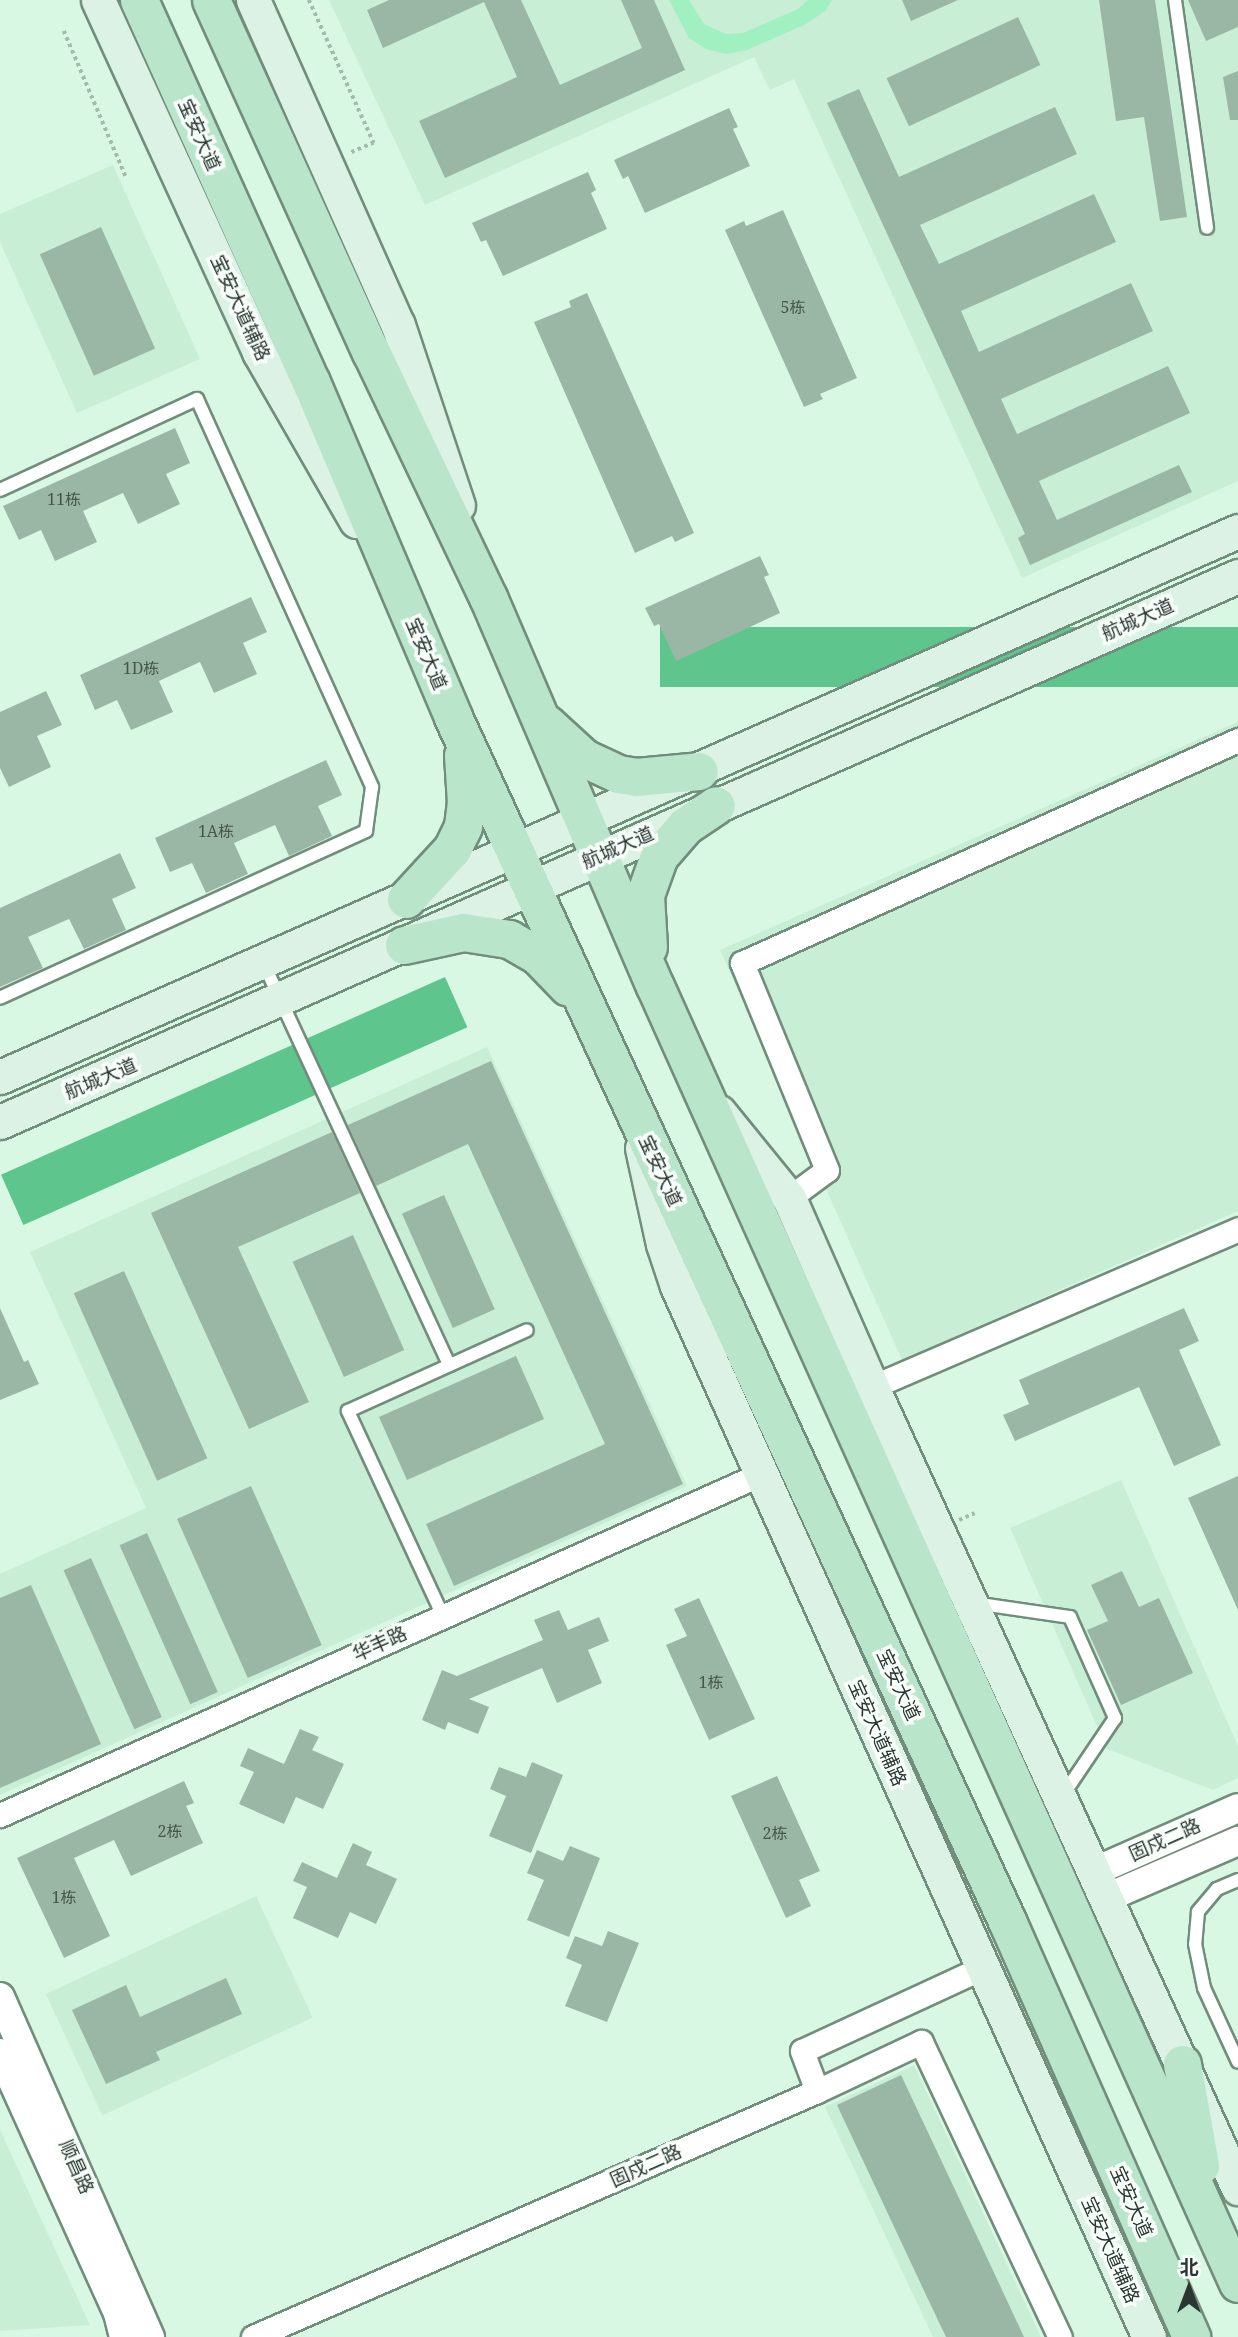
<!DOCTYPE html>
<meta charset="utf-8">
<style>
body{margin:0}
#map{position:relative;width:1238px;height:2337px;overflow:hidden;background:#d9f8e4;font-family:"Noto Serif","Noto Sans SC",serif}
div>[style]{position:absolute}
[style*='--x']{left:calc(var(--x)*1px);top:calc(var(--y)*1px);width:calc(var(--w)*1px);rotate:calc(var(--a)*1deg)}
.built>*{inset:0;background:#c8eed6;transform-origin:0 0}
.green>*{inset:0;background:#a0f0c1}
.water>*{inset:0;background:#5ec58d;transform-origin:0 0}
.building>*{inset:0;background:#9ab7a5;transform-origin:0 0}
.path>*{height:3.5px;margin-top:-1.75px;transform-origin:0;background:repeating-linear-gradient(90deg,#a2bbab 0 3.5px,transparent 0 7px)}
.roads{filter:drop-shadow(2px 0 #718d7c) drop-shadow(-2px 0 #718d7c) drop-shadow(0 2px #718d7c) drop-shadow(0 -2px #718d7c)}
.service>*{height:12px;margin:-6px;padding:0 6px;transform-origin:6px;border-radius:6px;background:#fff}
.minor>*{height:23px;margin:-11.5px;padding:0 11.5px;transform-origin:11.5px;border-radius:11.5px;background:#fff}
.tertiary>*{height:28px;margin:-14px;padding:0 14px;transform-origin:14px;border-radius:14px;background:#fff}
.secondary>*{height:33px;margin:-16.5px;padding:0 16.5px;transform-origin:16.5px;border-radius:16.5px;background:#dcf2e5}
.primary>*{height:37px;margin:-18.5px;padding:0 18.5px;transform-origin:18.5px;border-radius:18.5px;background:#b9e5cb}
span{translate:-50% -50%;white-space:nowrap;text-align:center;line-height:1.15;-webkit-text-stroke:7px #f8fefa;paint-order:stroke}
.number-label{font-size:16px;color:#46564c}
.number-label span{-webkit-text-stroke-width:0}
.street-label{font-size:19px;color:#2a362f}
.north{position:absolute;left:1154px;top:2253px;width:70px;height:70px;-webkit-text-stroke:5px #f8fefa;paint-order:stroke;rotate:0deg;font-size:19px;font-weight:700;line-height:28px;text-align:center;color:#2a362f}
.north::after{content:'';display:block;margin:auto;width:24px;height:32px;background:#2a362f;clip-path:polygon(50% 0,100% 100%,50% 72%,0 100%)}
</style>
<div id="map">
<div class="built">
<i style="clip-path:polygon(329px 0,1238px 0,1238px 481px,1022px 578px,794px 79px,770px 90px,754px 57px,425px 205px)"></i>
<i style="clip-path:polygon(113px 165px,200px 359px,77px 413px,0 242px,0 214px)"></i>
<i style="clip-path:polygon(1238px 722px,1238px 1211px,902px 1360px,720px 950px)"></i>
<i style="clip-path:polygon(487px 1047px,687px 1486px,0 1795px,0 1574px,146px 1508px,30px 1252px)"></i>
<i style="clip-path:polygon(1121px 1480px,1238px 1746px,1238px 1778px,1213px 1790px,1107px 1749px,1010px 1528px)"></i>
<i style="left:256px;top:1896px;width:134px;height:232px;rotate:65deg"></i>
<i style="clip-path:polygon(914px 2065px,1041px 2337px,933px 2337px,825px 2107px)"></i>
<i style="clip-path:polygon(0 2130px,90px 2325px,0 2331px)"></i>
</div>
<div class="green">
<i style="clip-path:polygon(669px 0,689px 0,704px 24px,726px 34px,743px 33px,798px 9px,808px 0,832px 0,825px 11px,806px 24px,747px 50px,726px 54px,706px 49px,689px 38px)"></i>
</div>
<div class="water">
<i style="left:1238px;top:627px;width:60px;height:578px;rotate:90deg"></i>
<i style="left:445px;top:977px;width:55px;height:486px;rotate:66deg"></i>
</div>
<div class="building">
<i style="clip-path:polygon(389px 0,521px 0,560px 85px,642px 48px,621px 0,654px 0,685px 70px,445px 178px,419px 121px,517px 77px,484px 2px,383px 48px,367px 10px)"></i>
<i style="clip-path:polygon(902px 0,958px 0,911px 21px)"></i>
<i style="clip-path:polygon(1099px 0,1155px 0,1187px 217px,1160px 221px,1144px 117px,1116px 121px)"></i>
<i style="clip-path:polygon(1188px 0,1238px 0,1238px 27px,1206px 41px)"></i>
<i style="left:1018px;top:17px;width:53px;height:145px;rotate:65deg"></i>
<i style="clip-path:polygon(1238px 71px,1238px 120px,1230px 120px,1223px 77px)"></i>
<i style="clip-path:polygon(859px 89px,899px 177px,1055px 107px,1077px 154px,920px 225px,939px 264px,1094px 194px,1116px 242px,961px 311px,979px 352px,1131px 283px,1153px 331px,1001px 399px,1017px 434px,1168px 366px,1190px 413px,1039px 481px,1057px 520px,1179px 465px,1192px 492px,1030px 565px,1018px 538px,1025px 534px,827px 103px)"></i>
<i style="clip-path:polygon(729px 108px,738px 127px,733px 129px,750px 166px,645px 213px,628px 176px,623px 179px,614px 160px)"></i>
<i style="clip-path:polygon(588px 172px,596px 190px,591px 193px,607px 229px,503px 276px,486px 240px,481px 242px,472px 223px)"></i>
<i style="clip-path:polygon(783px 210px,857px 378px,820px 394px,823px 399px,804px 407px,725px 230px,744px 221px,746px 226px)"></i>
<i style="left:101px;top:227px;width:133px;height:67px;rotate:66deg"></i>
<i style="clip-path:polygon(587px 293px,694px 533px,675px 542px,672px 536px,635px 553px,534px 322px,571px 307px,569px 301px)"></i>
<i style="clip-path:polygon(175px 428px,190px 463px,166px 474px,180px 504px,138px 524px,123px 493px,83px 511px,97px 542px,55px 561px,41px 530px,19px 540px,3px 506px)"></i>
<i style="clip-path:polygon(760px 556px,769px 575px,764px 577px,780px 613px,676px 661px,659px 624px,654px 626px,645px 608px)"></i>
<i style="clip-path:polygon(251px 597px,267px 632px,243px 643px,257px 674px,214px 693px,200px 662px,159px 681px,173px 712px,131px 730px,117px 700px,95px 710px,80px 675px)"></i>
<i style="clip-path:polygon(46px 691px,62px 725px,37px 736px,51px 767px,9px 787px,0 768px,0 712px)"></i>
<i style="clip-path:polygon(326px 760px,342px 795px,318px 806px,332px 836px,289px 856px,275px 825px,234px 843px,248px 874px,206px 893px,192px 863px,170px 872px,155px 838px)"></i>
<i style="clip-path:polygon(120px 853px,136px 888px,112px 899px,126px 930px,84px 949px,69px 919px,28px 937px,43px 968px,0 987px,0 908px)"></i>
<i style="clip-path:polygon(491px 1061px,683px 1484px,454px 1586px,426px 1524px,605px 1444px,468px 1144px,376px 1186px,348px 1125px)"></i>
<i style="clip-path:polygon(332px 1132px,360px 1193px,238px 1247px,309px 1402px,249px 1429px,151px 1213px)"></i>
<i style="left:444px;top:1195px;width:125px;height:46px;rotate:66deg"></i>
<i style="left:353px;top:1235px;width:126px;height:66px;rotate:66deg"></i>
<i style="left:124px;top:1271px;width:205px;height:55px;rotate:66deg"></i>
<i style="clip-path:polygon(0 1308px,24px 1362px,28px 1360px,39px 1384px,0 1400px)"></i>
<i style="clip-path:polygon(1184px 1308px,1199px 1341px,1179px 1350px,1221px 1445px,1174px 1466px,1139px 1387px,1015px 1441px,1003px 1415px,1029px 1404px,1019px 1380px)"></i>
<i style="left:516px;top:1356px;width:69px;height:150px;rotate:66deg"></i>
<i style="clip-path:polygon(1238px 1476px,1238px 1610px,1188px 1498px)"></i>
<i style="left:251px;top:1486px;width:174px;height:81px;rotate:66deg"></i>
<i style="left:147px;top:1533px;width:174px;height:30px;rotate:66deg"></i>
<i style="left:91px;top:1558px;width:174px;height:30px;rotate:66deg"></i>
<i style="clip-path:polygon(1122px 1571px,1139px 1607px,1159px 1598px,1193px 1673px,1121px 1705px,1087px 1630px,1108px 1621px,1091px 1585px)"></i>
<i style="clip-path:polygon(31px 1585px,101px 1744px,0 1788px,0 1598px)"></i>
<i style="clip-path:polygon(699px 1598px,755px 1719px,709px 1740px,666px 1645px,687px 1636px,674px 1609px)"></i>
<i style="clip-path:polygon(559px 1610px,568px 1630px,599px 1617px,609px 1641px,588px 1650px,602px 1683px,557px 1703px,542px 1668px,469px 1699px,489px 1707px,478px 1734px,448px 1722px,445px 1730px,422px 1720px,442px 1670px,457px 1676px,543px 1640px,534px 1620px)"></i>
<i style="clip-path:polygon(300px 1729px,319px 1737px,312px 1750px,344px 1764px,323px 1809px,296px 1797px,284px 1824px,239px 1804px,254px 1772px,240px 1766px,248px 1748px,284px 1764px)"></i>
<i style="clip-path:polygon(532px 1762px,563px 1775px,531px 1853px,489px 1836px,506px 1796px,490px 1789px,499px 1767px,526px 1777px)"></i>
<i style="clip-path:polygon(777px 1776px,820px 1871px,799px 1880px,811px 1906px,786px 1918px,731px 1796px)"></i>
<i style="clip-path:polygon(184px 1781px,194px 1803px,186px 1806px,203px 1843px,131px 1876px,114px 1840px,74px 1858px,110px 1936px,64px 1958px,17px 1858px)"></i>
<i style="clip-path:polygon(353px 1843px,372px 1852px,366px 1865px,397px 1879px,376px 1924px,350px 1912px,338px 1938px,293px 1918px,307px 1887px,293px 1881px,302px 1862px,337px 1878px)"></i>
<i style="clip-path:polygon(570px 1846px,600px 1858px,569px 1937px,527px 1920px,544px 1880px,527px 1873px,537px 1850px,563px 1861px)"></i>
<i style="clip-path:polygon(608px 1931px,639px 1943px,607px 2022px,565px 2006px,582px 1965px,566px 1958px,575px 1936px,602px 1946px)"></i>
<i style="clip-path:polygon(226px 1978px,242px 2014px,156px 2052px,160px 2060px,106px 2084px,72px 2010px,126px 1985px,140px 2017px)"></i>
<i style="clip-path:polygon(901px 2075px,982px 2247px,1024px 2337px,946px 2337px,926px 2295px,837px 2105px)"></i>
</div>
<div class="path">
<i style="--x:309;--y:0;--w:157;--a:65.6"></i>
<i style="--x:374;--y:143;--w:26;--a:157"></i>
<i style="--x:64;--y:31;--w:159;--a:67"></i>
<i style="--x:959;--y:1520;--w:17;--a:-24"></i>
</div>
<div class="roads">
<div class="service">
<i style="--x:1175;--y:0;--w:230;--a:82"></i>
<i style="--x:0;--y:490;--w:217;--a:-24.8"></i>
<i style="--x:197;--y:399;--w:426;--a:65.7"></i>
<i style="--x:372;--y:787;--w:44;--a:97.8"></i>
<i style="--x:366;--y:831;--w:402;--a:155.5"></i>
<i style="--x:263;--y:962;--w:444;--a:65.2"></i>
<i style="--x:974;--y:1603;--w:97;--a:8.3"></i>
<i style="--x:1070;--y:1617;--w:111;--a:66"></i>
<i style="--x:1115;--y:1718;--w:93;--a:124"></i>
<i style="--x:443;--y:1616;--w:226;--a:-114.9"></i>
<i style="--x:348;--y:1411;--w:196;--a:-24.3"></i>
<i style="--x:1238;--y:1880;--w:23;--a:157"></i>
<i style="--x:1217;--y:1889;--w:30;--a:130"></i>
<i style="--x:1198;--y:1912;--w:32;--a:95"></i>
<i style="--x:1195;--y:1944;--w:45;--a:78.4"></i>
<i style="--x:1204;--y:1988;--w:81;--a:65.3"></i>
</div>
<div class="minor">
<i style="--x:789;--y:1198;--w:47;--a:-36.4"></i>
<i style="--x:827;--y:1170;--w:224;--a:-112.3"></i>
<i style="--x:742;--y:963;--w:544;--a:-24.21"></i>
<i style="--x:872;--y:1387;--w:399;--a:-23.3"></i>
<i style="--x:0;--y:1815;--w:834;--a:-24.14"></i>
<i style="--x:817;--y:2091;--w:115;--a:-25.2"></i>
<i style="--x:921;--y:2042;--w:326;--a:64.8"></i>
<i style="--x:253;--y:2337;--w:615;--a:-23.57"></i>
<i style="--x:817;--y:2091;--w:43;--a:-110.6"></i>
<i style="--x:802;--y:2051;--w:198;--a:-24.8"></i>
</div>
<div class="tertiary">
<i style="--x:1093;--y:1872;--w:158;--a:-23.8"></i>
<i style="--x:1106;--y:1898;--w:144;--a:-23.4"></i>
<i style="--x:0;--y:1997;--w:372;--a:66.2"></i>
<i style="--x:0;--y:2053;--w:286;--a:65.6"></i>
<i style="--x:118;--y:2313;--w:25;--a:76"></i>
</div>
<div class="secondary">
<i style="--x:98;--y:0;--w:387;--a:65.4"></i>
<i style="--x:259;--y:352;--w:195;--a:60.1"></i>
<i style="--x:253;--y:0;--w:356;--a:66"></i>
<i style="--x:398;--y:325;--w:190;--a:71.6"></i>
<i style="--x:0;--y:1077;--w:1353;--a:-23.8"></i>
<i style="--x:719;--y:1112;--w:111;--a:50.9"></i>
<i style="--x:789;--y:1198;--w:206;--a:66.3"></i>
<i style="--x:872;--y:1387;--w:881;--a:65.44"></i>
<i style="--x:0;--y:1122;--w:1353;--a:-23.8"></i>
<i style="--x:642;--y:1148;--w:98;--a:77.7"></i>
<i style="--x:663;--y:1244;--w:44;--a:71.6"></i>
<i style="--x:677;--y:1286;--w:1152;--a:65.82"></i>
</div>
<div class="primary">
<i style="--x:139;--y:0;--w:419;--a:65.8"></i>
<i style="--x:311;--y:382;--w:364;--a:67"></i>
<i style="--x:453;--y:717;--w:1325;--a:65.29"></i>
<i style="--x:1007;--y:1921;--w:455;--a:66.1"></i>
<i style="--x:211;--y:0;--w:387;--a:65.6"></i>
<i style="--x:371;--y:352;--w:272;--a:64.5"></i>
<i style="--x:488;--y:597;--w:423;--a:66.8"></i>
<i style="--x:655;--y:986;--w:1422;--a:65.8"></i>
<i style="--x:547;--y:724;--w:50;--a:42.6"></i>
<i style="--x:584;--y:758;--w:38;--a:25"></i>
<i style="--x:618;--y:774;--w:18;--a:9"></i>
<i style="--x:636;--y:777;--w:63;--a:-5.4"></i>
<i style="--x:406;--y:899;--w:68;--a:-47.4"></i>
<i style="--x:452;--y:849;--w:25;--a:-64"></i>
<i style="--x:463;--y:826;--w:23;--a:-83"></i>
<i style="--x:466;--y:803;--w:48;--a:-93.6"></i>
<i style="--x:404;--y:945;--w:60;--a:-12.4"></i>
<i style="--x:463;--y:932;--w:47;--a:8.7"></i>
<i style="--x:509;--y:939;--w:34;--a:30"></i>
<i style="--x:538;--y:956;--w:43;--a:45.9"></i>
<i style="--x:648;--y:947;--w:52;--a:-93.3"></i>
<i style="--x:645;--y:895;--w:41;--a:-70.3"></i>
<i style="--x:659;--y:856;--w:40;--a:-49"></i>
<i style="--x:685;--y:826;--w:37;--a:-34"></i>
<i style="--x:1182;--y:2064;--w:103;--a:79.9"></i>
</div>
</div>
<div class="number-label">
<span style="left:793px;top:307px">5栋</span>
<span style="left:64px;top:499px">11栋</span>
<span style="left:141px;top:668px">1D栋</span>
<span style="left:216px;top:831px">1A栋</span>
<span style="left:711px;top:1682px">1栋</span>
<span style="left:170px;top:1831px">2栋</span>
<span style="left:775px;top:1833px">2栋</span>
<span style="left:64px;top:1897px">1栋</span>
</div>
<div class="street-label">
<span style="left:199px;top:135px;rotate:66deg">宝安大道</span>
<span style="left:240px;top:308px;rotate:65deg">宝安大道辅路</span>
<span style="left:1138px;top:620px;rotate:-24deg">航城大道</span>
<span style="left:426px;top:654px;rotate:67deg">宝安大道</span>
<span style="left:618px;top:848px;rotate:-24deg">航城大道</span>
<span style="left:101px;top:1079px;rotate:-23deg">航城大道</span>
<span style="left:660px;top:1171px;rotate:65deg">宝安大道</span>
<span style="left:380px;top:1644px;rotate:-24deg">华丰路</span>
<span style="left:898px;top:1685px;rotate:65deg">宝安大道</span>
<span style="left:877px;top:1733px;rotate:66deg">宝安大道辅路</span>
<span style="left:1165px;top:1840px;rotate:-24deg">固戍二路</span>
<span style="left:646px;top:2166px;rotate:-24deg">固戍二路</span>
<span style="left:76px;top:2167px;rotate:66deg">顺昌路</span>
<span style="left:1131px;top:2202px;rotate:66deg">宝安大道</span>
<span style="left:1110px;top:2250px;rotate:66deg">宝安大道辅路</span>
</div>
<div class="north">北</div>
</div>
